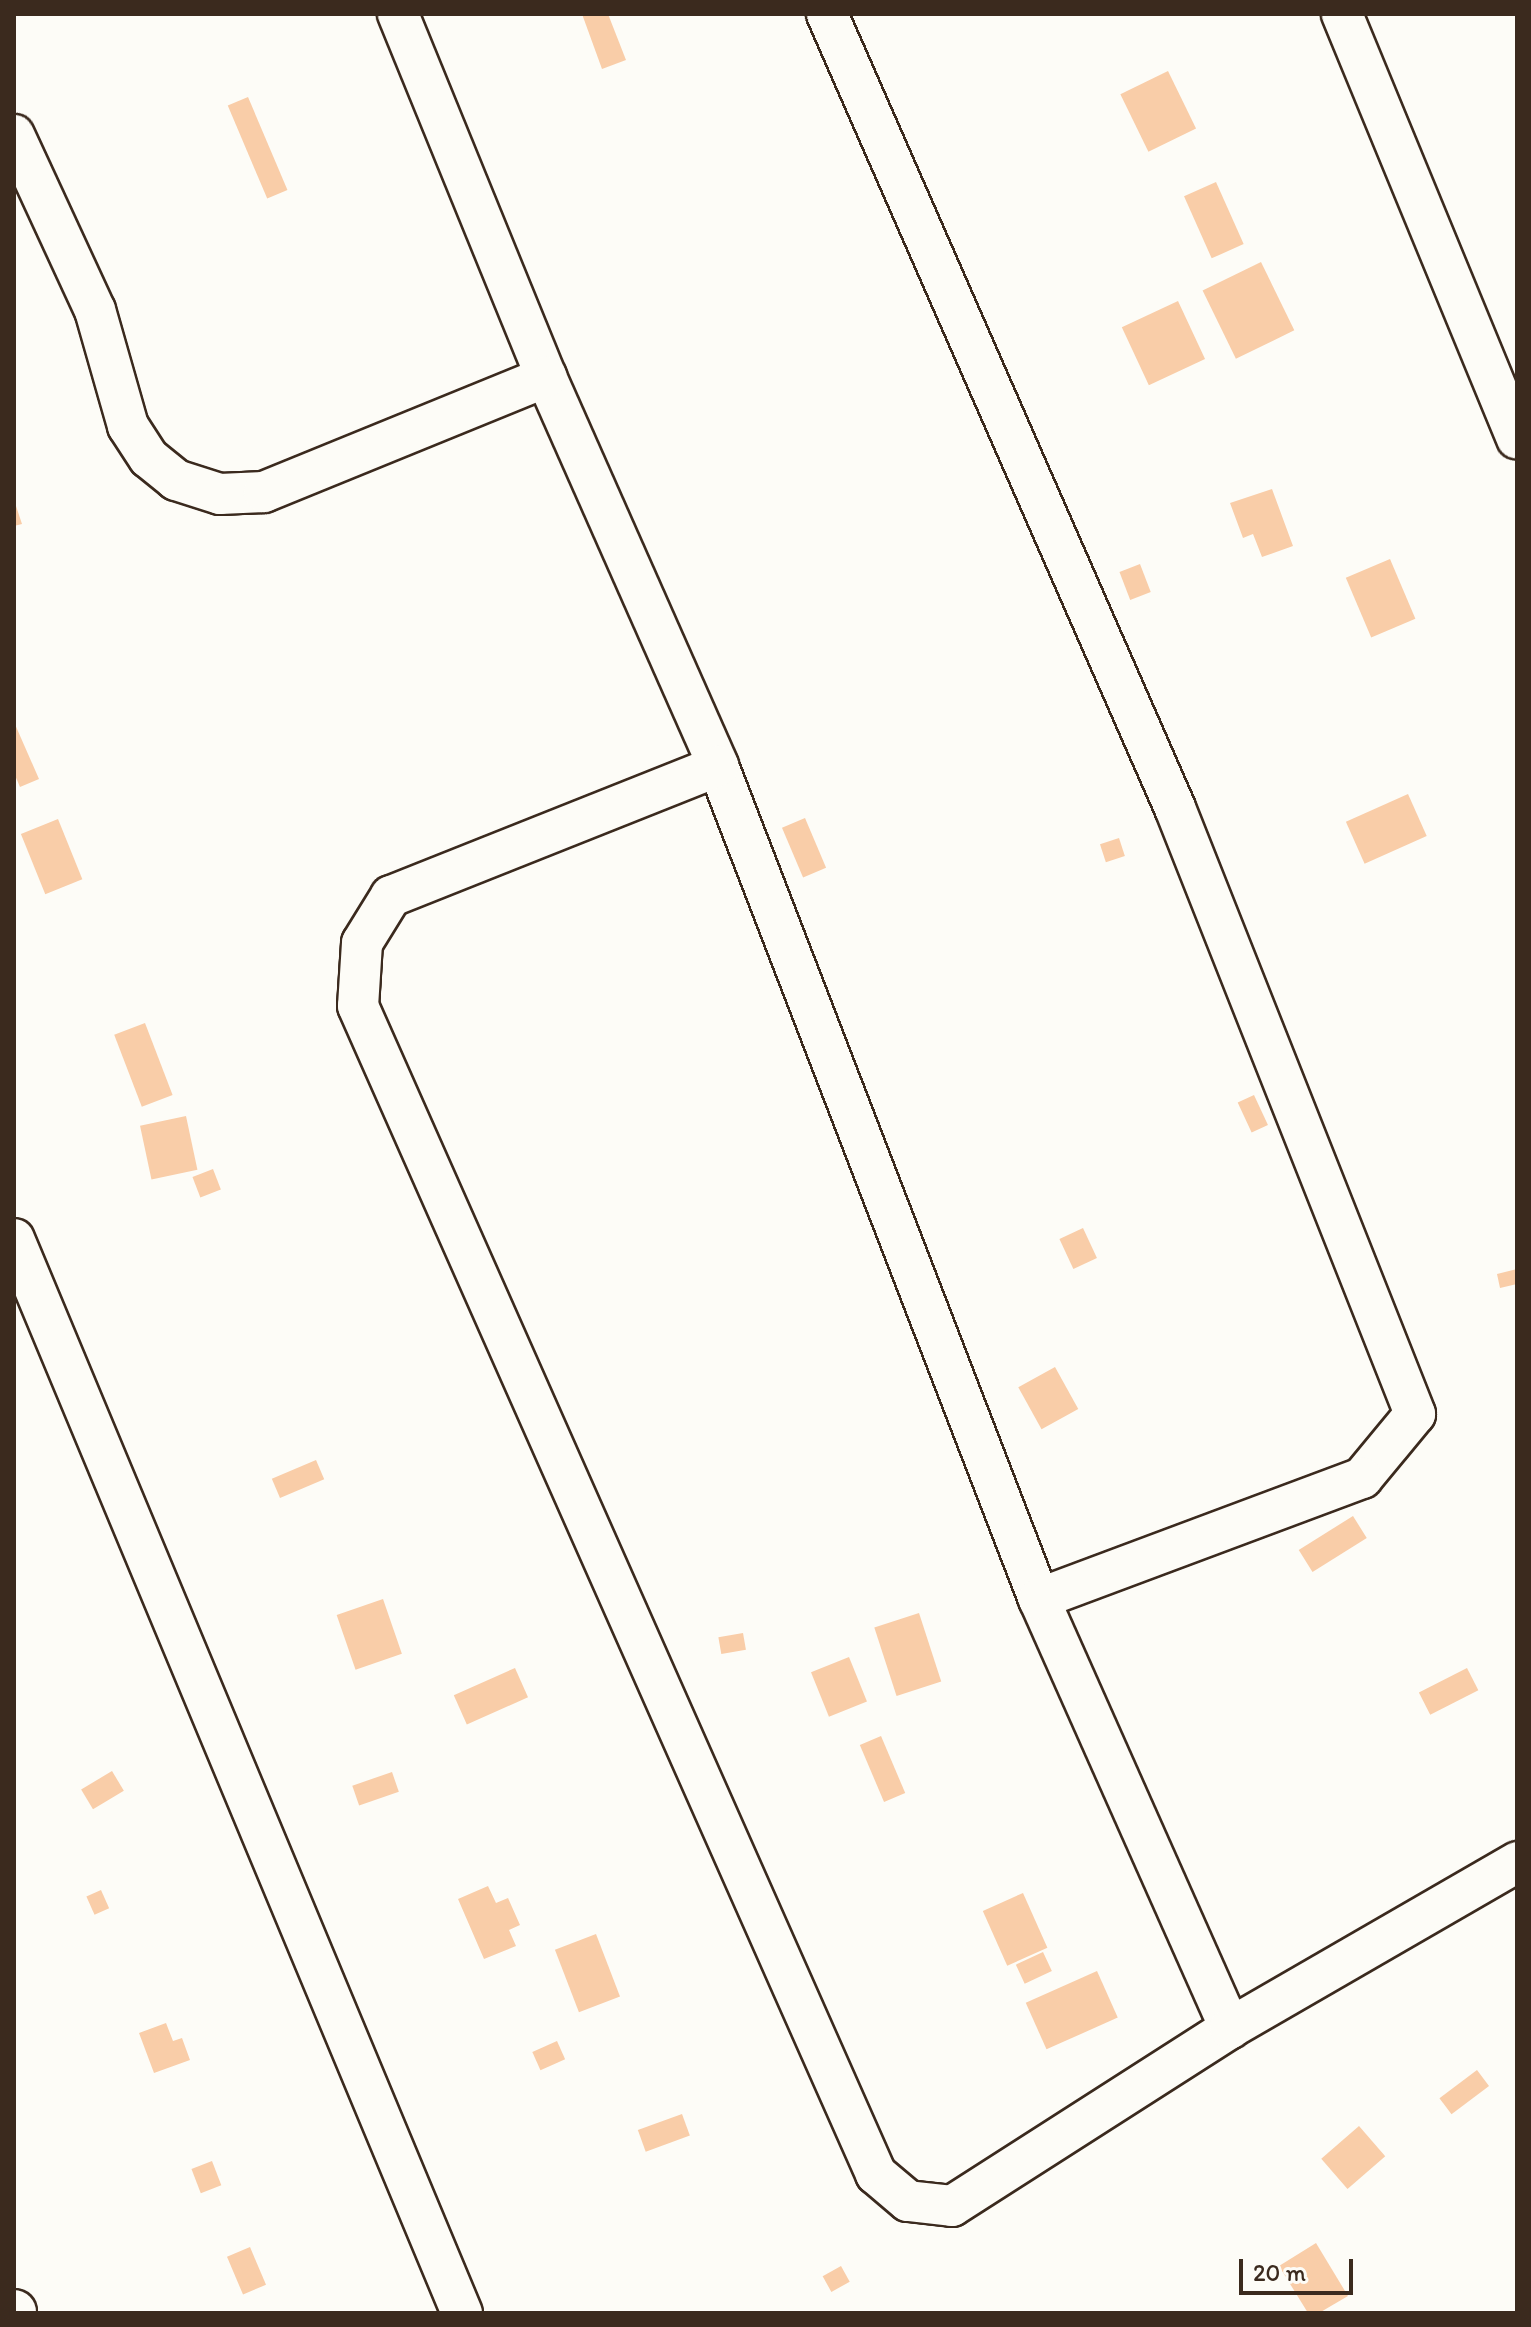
<!DOCTYPE html>
<style>
body{margin:0}
#map{position:relative;width:1531px;height:2327px;overflow:hidden;background:#fdfcf7;font-family:Itim,sans-serif}
div>[style]{position:absolute}
[style*='--x']{left:calc(var(--x)*1px);top:calc(var(--y)*1px);width:calc(var(--w)*1px);rotate:calc(var(--a)*1deg)}
.building>*{inset:0;background:#f9cda8;transform-origin:0 0}
.roads{filter:drop-shadow(2px 0 #3b2a1e) drop-shadow(-2px 0 #3b2a1e) drop-shadow(0 2px #3b2a1e) drop-shadow(0 -2px #3b2a1e)}
.minor>*{height:40px;margin:-20px;padding:0 20px;transform-origin:20px;border-radius:20px;background:#fdfcf7}
.tertiary>*{height:44px;margin:-22px;padding:0 22px;transform-origin:22px;border-radius:22px;background:#fdfcf7}
span{translate:-50% -50%;white-space:nowrap;text-align:center;line-height:1.15;-webkit-text-stroke:6px #fdfcf7;paint-order:stroke}
.frame{position:absolute;inset:0;border:16px solid #3b2a1e;pointer-events:none}
.scale{position:absolute;left:1239px;top:2259px;width:114px;height:36px;box-sizing:border-box;border:4px solid #3b2a1e;border-top:0;padding-left:10px;font-size:24px;line-height:28px;white-space:nowrap;color:#3b2a1e;-webkit-text-stroke:6px #fdfcf7;paint-order:stroke}
</style>
<div id="map">
<div class="building">
<i style="clip-path:polygon(582px 14px,608px 14px,626px 60px,602px 69px)"></i>
<i style="left:1168px;top:71px;width:64px;height:53px;rotate:64deg"></i>
<i style="left:248px;top:97px;width:101px;height:22px;rotate:67deg"></i>
<i style="left:1216px;top:182px;width:68px;height:35px;rotate:66deg"></i>
<i style="left:1261px;top:262px;width:76px;height:65px;rotate:64deg"></i>
<i style="left:1178px;top:301px;width:64px;height:62px;rotate:65deg"></i>
<i style="clip-path:polygon(1272px 489px,1293px 546px,1262px 557px,1253px 534px,1243px 538px,1230px 503px)"></i>
<i style="clip-path:polygon(14px 500px,22px 524px,14px 526px)"></i>
<i style="left:1390px;top:559px;width:65px;height:48px;rotate:67deg"></i>
<i style="left:1140px;top:564px;width:30px;height:22px;rotate:69deg"></i>
<i style="clip-path:polygon(14px 722px,39px 779px,20px 787px,14px 773px)"></i>
<i style="left:1408px;top:794px;width:46px;height:68px;rotate:66deg"></i>
<i style="left:805px;top:818px;width:54px;height:25px;rotate:67deg"></i>
<i style="left:58px;top:819px;width:65px;height:40px;rotate:68deg"></i>
<i style="left:1119px;top:838px;width:19px;height:20px;rotate:72deg"></i>
<i style="left:145px;top:1023px;width:77px;height:33px;rotate:69deg"></i>
<i style="left:1254px;top:1095px;width:33px;height:18px;rotate:65deg"></i>
<i style="left:186px;top:1116px;width:55px;height:47px;rotate:78deg"></i>
<i style="left:213px;top:1169px;width:22px;height:22px;rotate:69deg"></i>
<i style="left:1083px;top:1228px;width:33px;height:26px;rotate:65deg"></i>
<i style="clip-path:polygon(1517px 1269px,1517px 1284px,1500px 1288px,1497px 1274px)"></i>
<i style="left:1055px;top:1367px;width:48px;height:42px;rotate:61deg"></i>
<i style="left:316px;top:1460px;width:21px;height:48px;rotate:67deg"></i>
<i style="left:1353px;top:1516px;width:26px;height:64px;rotate:58deg"></i>
<i style="left:383px;top:1599px;width:58px;height:49px;rotate:71deg"></i>
<i style="left:919px;top:1613px;width:72px;height:47px;rotate:72deg"></i>
<i style="left:743px;top:1633px;width:17px;height:25px;rotate:80deg"></i>
<i style="left:849px;top:1657px;width:48px;height:41px;rotate:68deg"></i>
<i style="left:515px;top:1668px;width:32px;height:67px;rotate:66deg"></i>
<i style="left:1467px;top:1668px;width:25px;height:54px;rotate:63deg"></i>
<i style="left:881px;top:1736px;width:62px;height:23px;rotate:67deg"></i>
<i style="left:112px;top:1771px;width:23px;height:36px;rotate:59deg"></i>
<i style="left:392px;top:1772px;width:21px;height:42px;rotate:71deg"></i>
<i style="clip-path:polygon(488px 1886px,496px 1903px,508px 1898px,520px 1925px,509px 1930px,516px 1946px,484px 1959px,458px 1899px)"></i>
<i style="left:101px;top:1890px;width:20px;height:16px;rotate:66deg"></i>
<i style="left:1023px;top:1893px;width:60px;height:44px;rotate:66deg"></i>
<i style="left:596px;top:1934px;width:67px;height:44px;rotate:69deg"></i>
<i style="left:1043px;top:1952px;width:21px;height:30px;rotate:65deg"></i>
<i style="left:1097px;top:1971px;width:51px;height:78px;rotate:66deg"></i>
<i style="clip-path:polygon(166px 2023px,173px 2041px,182px 2038px,190px 2060px,154px 2073px,139px 2033px)"></i>
<i style="left:557px;top:2041px;width:20px;height:27px;rotate:66deg"></i>
<i style="left:1477px;top:2070px;width:20px;height:47px;rotate:53deg"></i>
<i style="left:682px;top:2114px;width:23px;height:47px;rotate:70deg"></i>
<i style="left:1359px;top:2126px;width:40px;height:50px;rotate:49deg"></i>
<i style="left:212px;top:2161px;width:26px;height:22px;rotate:69deg"></i>
<i style="clip-path:polygon(1316px 2243px,1348px 2296px,1319px 2313px,1308px 2313px,1279px 2266px)"></i>
<i style="left:250px;top:2247px;width:41px;height:25px;rotate:67deg"></i>
<i style="left:841px;top:2266px;width:18px;height:21px;rotate:61deg"></i>
</div>
<div class="roads">
<div class="minor">
<i style="--x:398;--y:14;--w:392;--a:67.8"></i>
<i style="--x:546;--y:377;--w:425;--a:66.1"></i>
<i style="--x:718;--y:766;--w:893;--a:68.93"></i>
<i style="--x:1039;--y:1599;--w:470;--a:66"></i>
<i style="--x:827;--y:14;--w:867;--a:66.33"></i>
<i style="--x:1175;--y:808;--w:652;--a:68.39"></i>
<i style="--x:1415;--y:1414;--w:83;--a:129.6"></i>
<i style="--x:1362;--y:1478;--w:345;--a:159.5"></i>
<i style="--x:1342;--y:14;--w:459;--a:67.6"></i>
<i style="--x:14;--y:135;--w:193;--a:65.2"></i>
<i style="--x:95;--y:310;--w:121;--a:74.1"></i>
<i style="--x:128;--y:426;--w:38;--a:57"></i>
<i style="--x:149;--y:458;--w:35;--a:39"></i>
<i style="--x:176;--y:480;--w:46;--a:17.7"></i>
<i style="--x:220;--y:494;--w:44;--a:-2.6"></i>
<i style="--x:264;--y:492;--w:305;--a:-22.2"></i>
<i style="--x:718;--y:766;--w:352;--a:158.3"></i>
<i style="--x:391;--y:896;--w:55;--a:121.7"></i>
<i style="--x:362;--y:943;--w:63;--a:93.6"></i>
<i style="--x:358;--y:1006;--w:1278;--a:66.08"></i>
<i style="--x:876;--y:2174;--w:42;--a:40.2"></i>
<i style="--x:908;--y:2201;--w:44;--a:6.5"></i>
<i style="--x:952;--y:2206;--w:330;--a:-32.6"></i>
<i style="--x:1230;--y:2028;--w:332;--a:-30"></i>
<i style="--x:14;--y:1239;--w:1164;--a:67.36"></i>
</div>
<div class="tertiary">
<i style="--x:14;--y:2312;--w:1;--a:90"></i>
</div>
</div>
<div class="frame"></div>
<div class="scale">20 m</div>
</div>
